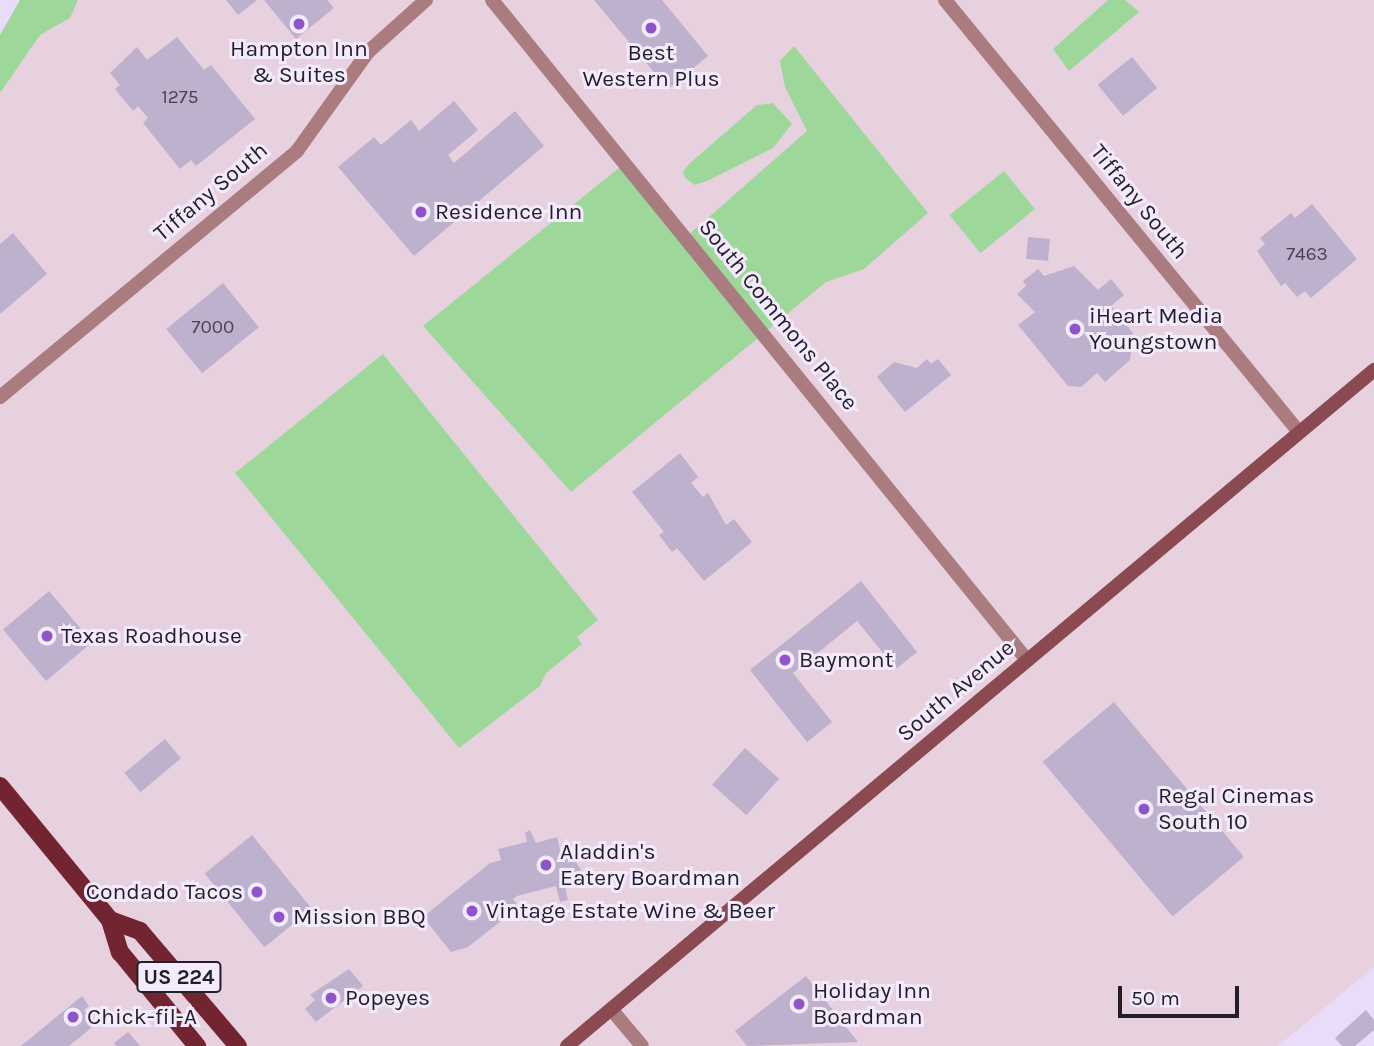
<!DOCTYPE html>
<style>
body{margin:0}
#map{position:relative;width:1374px;height:1046px;overflow:hidden;background:#e8dcf9;font-family:Karla,sans-serif}
div>[style]{position:absolute}
[style*='--x']{left:calc(var(--x)*1px);top:calc(var(--y)*1px);width:calc(var(--w)*1px);rotate:calc(var(--a)*1deg)}
.commercial>*{inset:0;background:#e7d1df}
.green>*{inset:0;background:#9dd89a;transform-origin:0 0}
.building>*{inset:0;background:#bdb1cd;transform-origin:0 0}
.street>*{height:14px;margin:-7px;padding:0 7px;transform-origin:7px;border-radius:7px;background:#aa7c7f}
.secondary>*{height:14px;margin:-7px;padding:0 7px;transform-origin:7px;border-radius:7px;background:#8b4a51}
.primary>*{height:18px;margin:-9px;padding:0 9px;transform-origin:9px;border-radius:9px;background:#722431}
.dots>*{width:19px;height:19px;translate:-50% -50%;box-sizing:border-box;border:4px solid #f3ebfd;border-radius:50%}
span{translate:-50% -50%;white-space:nowrap;text-align:center;line-height:1.15;-webkit-text-stroke:6px #f3ebfd;paint-order:stroke}
.number-label{font-size:19px;color:#494351}
.number-label span{-webkit-text-stroke-width:0}
.shield-label span{padding:2px 5px;background:#f3ebfd;border:2px solid;border-radius:5px;-webkit-text-stroke-width:0}
.shield-label{font-size:21px;color:#221e28;font-weight:700}
.poi-label{font-size:23px;color:#221e28}
.left{translate:0 -50%;text-align:left}
.right{translate:-100% -50%;text-align:right}
.street-label{font-size:23px;color:#221e28}
.scale{position:absolute;left:1118px;top:986px;width:121px;height:32px;box-sizing:border-box;border:4px solid #221e28;border-top:0;padding-left:9px;font-size:21px;line-height:24px;white-space:nowrap;color:#221e28;-webkit-text-stroke:5px #f3ebfd;paint-order:stroke}
</style>
<div id="map">
<div class="commercial">
<i style="clip-path:polygon(46px 0,1374px 0,1374px 967px,1278px 1046px,0 1046px,0 72px)"></i>
</div>
<div class="green">
<i style="clip-path:polygon(20px 0,78px 0,70px 18px,40px 35px,0 93px,0 35px)"></i>
<i style="clip-path:polygon(1108px 0,1125px 0,1139px 12px,1069px 71px,1053px 49px)"></i>
<i style="clip-path:polygon(794px 46px,928px 213px,864px 269px,826px 282px,571px 492px,423px 326px,625px 163px,686px 237px,807px 131px,785px 87px,780px 61px)"></i>
<i style="clip-path:polygon(773px 103px,792px 124px,773px 148px,707px 181px,695px 185px,686px 179px,683px 172px,689px 164px,757px 105px)"></i>
<i style="left:1004px;top:171px;width:49px;height:70px;rotate:51deg"></i>
<i style="clip-path:polygon(383px 354px,598px 620px,577px 637px,582px 644px,546px 673px,540px 686px,459px 748px,235px 473px)"></i>
</div>
<div class="building">
<i style="clip-path:polygon(226px 0,257px 0,238px 15px)"></i>
<i style="clip-path:polygon(264px 0,327px 0,334px 8px,296px 39px)"></i>
<i style="clip-path:polygon(594px 0,662px 0,708px 56px,668px 89px)"></i>
<i style="clip-path:polygon(177px 37px,204px 70px,211px 65px,255px 119px,196px 166px,191px 160px,180px 169px,143px 123px,148px 118px,138px 106px,133px 111px,115px 89px,120px 85px,110px 73px,137px 47px,147px 60px)"></i>
<i style="left:1132px;top:57px;width:40px;height:44px;rotate:51deg"></i>
<i style="clip-path:polygon(454px 101px,478px 130px,448px 155px,454px 163px,515px 111px,544px 146px,414px 256px,338px 167px,374px 137px,381px 145px,411px 120px,419px 131px)"></i>
<i style="clip-path:polygon(1312px 204px,1357px 259px,1311px 298px,1305px 291px,1297px 297px,1285px 283px,1281px 286px,1257px 251px,1265px 244px,1260px 238px,1291px 213px,1295px 218px)"></i>
<i style="clip-path:polygon(13px 233px,47px 274px,0 314px,0 244px)"></i>
<i style="left:1028px;top:237px;width:22px;height:22px;rotate:5deg"></i>
<i style="clip-path:polygon(1074px 266px,1098px 290px,1111px 279px,1124px 295px,1111px 306px,1133px 333px,1130px 360px,1105px 382px,1097px 373px,1081px 387px,1068px 386px,1018px 325px,1035px 312px,1017px 294px,1026px 286px,1023px 281px,1038px 269px,1044px 276px)"></i>
<i style="left:223px;top:283px;width:57px;height:73px;rotate:51deg"></i>
<i style="clip-path:polygon(927px 359px,931px 364px,938px 359px,951px 375px,905px 412px,877px 377px,894px 362px,917px 368px)"></i>
<i style="clip-path:polygon(680px 453px,698px 477px,691px 483px,703px 497px,708px 493px,726px 525px,734px 519px,752px 542px,704px 581px,677px 548px,672px 552px,659px 535px,664px 532px,632px 492px)"></i>
<i style="clip-path:polygon(861px 581px,917px 652px,896px 669px,857px 621px,793px 673px,832px 722px,807px 742px,750px 670px)"></i>
<i style="left:49px;top:591px;width:67px;height:60px;rotate:50deg"></i>
<i style="left:1114px;top:702px;width:202px;height:93px;rotate:50deg"></i>
<i style="left:165px;top:739px;width:25px;height:53px;rotate:50deg"></i>
<i style="left:745px;top:748px;width:46px;height:49px;rotate:42deg"></i>
<i style="clip-path:polygon(530px 830px,536px 843px,557px 837px,562px 858px,571px 856px,580px 868px,582px 875px,565px 886px,568px 900px,560px 902px,556px 886px,517px 896px,513px 899px,519px 907px,468px 947px,451px 952px,423px 917px,490px 863px,501px 860px,498px 849px,527px 842px,525px 833px)"></i>
<i style="left:252px;top:835px;width:95px;height:61px;rotate:51deg"></i>
<i style="clip-path:polygon(349px 969px,363px 986px,316px 1022px,305px 1009px,315px 1000px,310px 995px)"></i>
<i style="clip-path:polygon(806px 976px,858px 1042px,747px 1046px,735px 1031px)"></i>
<i style="clip-path:polygon(82px 996px,89px 1006px,84px 1010px,96px 1024px,69px 1046px,21px 1046px)"></i>
<i style="clip-path:polygon(1366px 1010px,1374px 1020px,1374px 1030px,1355px 1046px,1342px 1046px,1335px 1038px)"></i>
<i style="clip-path:polygon(128px 1032px,140px 1046px,116px 1046px,114px 1043px)"></i>
</div>
<div class="street">
<i style="--x:492;--y:0;--w:850;--a:50.97"></i>
<i style="--x:945;--y:0;--w:559;--a:50.67"></i>
<i style="--x:0;--y:397;--w:386;--a:-39.6"></i>
<i style="--x:297;--y:151;--w:122;--a:-54.4"></i>
<i style="--x:368;--y:52;--w:78;--a:-41.9"></i>
<i style="--x:611;--y:1009;--w:48;--a:50"></i>
</div>
<div class="secondary">
<i style="--x:567;--y:1046;--w:1053;--a:-39.95"></i>
</div>
<div class="primary">
<i style="--x:0;--y:786;--w:173;--a:50.6"></i>
<i style="--x:110;--y:920;--w:34;--a:73"></i>
<i style="--x:120;--y:952;--w:122;--a:50.7"></i>
<i style="--x:110;--y:920;--w:32;--a:20"></i>
<i style="--x:140;--y:931;--w:151;--a:49.6"></i>
</div>
<div class="dots">
<i style="left:299px;top:24px;background:#8f53ca"></i>
<i style="left:651px;top:28px;background:#8f53ca"></i>
<i style="left:421px;top:212px;background:#8f53ca"></i>
<i style="left:1075px;top:329px;background:#8f53ca"></i>
<i style="left:47px;top:636px;background:#8f53ca"></i>
<i style="left:785px;top:660px;background:#8f53ca"></i>
<i style="left:1144px;top:809px;background:#8f53ca"></i>
<i style="left:546px;top:865px;background:#8f53ca"></i>
<i style="left:257px;top:892px;background:#8f53ca"></i>
<i style="left:472px;top:911px;background:#8f53ca"></i>
<i style="left:279px;top:917px;background:#8f53ca"></i>
<i style="left:331px;top:998px;background:#8f53ca"></i>
<i style="left:799px;top:1004px;background:#8f53ca"></i>
<i style="left:73px;top:1017px;background:#8f53ca"></i>
</div>
<div class="number-label">
<span style="left:180px;top:98px">1275</span>
<span style="left:1307px;top:255px">7463</span>
<span style="left:213px;top:328px">7000</span>
</div>
<div class="shield-label">
<span style="left:179px;top:977px">US 224</span>
</div>
<div class="poi-label">
<span style="left:299px;top:62px">Hampton Inn<br>&amp; Suites</span>
<span style="left:651px;top:66px">Best<br>Western Plus</span>
<span class="left" style="left:435px;top:212px">Residence Inn</span>
<span class="left" style="left:1089px;top:329px">iHeart Media<br>Youngstown</span>
<span class="left" style="left:61px;top:636px">Texas Roadhouse</span>
<span class="left" style="left:799px;top:660px">Baymont</span>
<span class="left" style="left:1158px;top:809px">Regal Cinemas<br>South 10</span>
<span class="left" style="left:560px;top:865px">Aladdin's<br>Eatery Boardman</span>
<span class="right" style="left:243px;top:892px">Condado Tacos</span>
<span class="left" style="left:486px;top:911px">Vintage Estate Wine &amp; Beer</span>
<span class="left" style="left:293px;top:917px">Mission BBQ</span>
<span class="left" style="left:813px;top:1004px">Holiday Inn<br>Boardman</span>
<span class="left" style="left:345px;top:998px">Popeyes</span>
<span class="left" style="left:87px;top:1017px">Chick-fil-A</span>
</div>
<div class="street-label">
<span style="left:211px;top:192px;rotate:-40deg">Tiffany South</span>
<span style="left:1139px;top:202px;rotate:51deg">Tiffany South</span>
<span style="left:778px;top:315px;rotate:51deg">South Commons Place</span>
<span style="left:956px;top:691px;rotate:-40deg">South Avenue</span>
</div>
<div class="scale">50 m</div>
</div>
